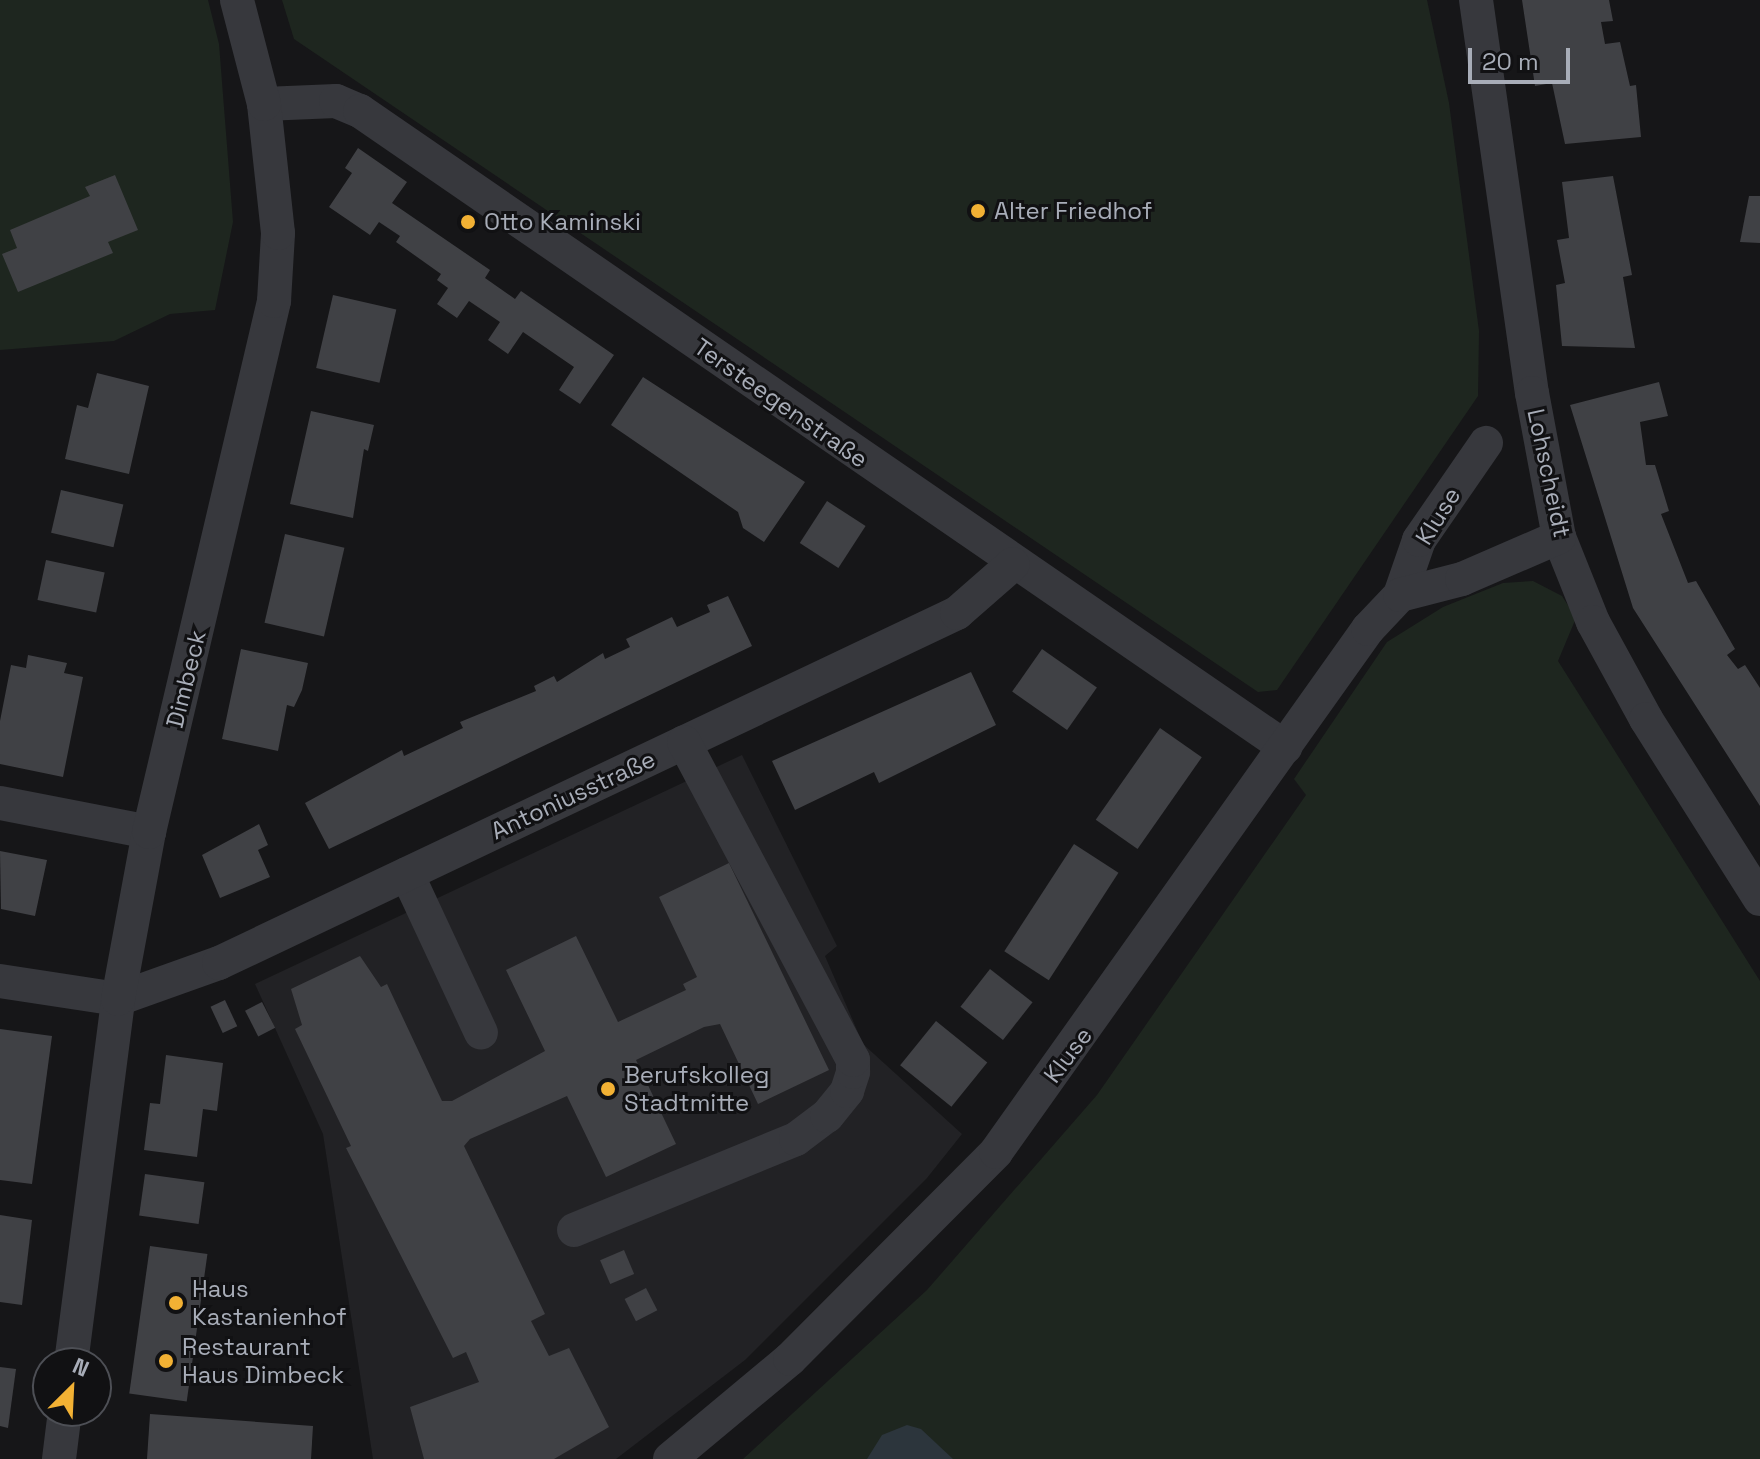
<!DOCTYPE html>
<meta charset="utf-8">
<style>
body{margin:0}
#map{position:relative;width:1760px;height:1459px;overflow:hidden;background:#161618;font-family:"Space Grotesk",sans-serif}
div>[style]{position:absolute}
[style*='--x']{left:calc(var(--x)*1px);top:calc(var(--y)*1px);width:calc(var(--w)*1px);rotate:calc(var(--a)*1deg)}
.built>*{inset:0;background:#222225}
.green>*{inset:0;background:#1e261f}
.water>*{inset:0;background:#2c353c}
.building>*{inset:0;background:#404145;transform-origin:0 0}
.minor>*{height:34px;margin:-17px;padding:0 17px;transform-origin:17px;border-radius:17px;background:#37383d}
.dots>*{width:22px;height:22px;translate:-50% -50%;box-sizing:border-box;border:4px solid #111113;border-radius:50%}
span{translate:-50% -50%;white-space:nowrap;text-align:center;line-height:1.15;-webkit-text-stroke:6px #111113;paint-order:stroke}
.poi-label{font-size:24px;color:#a8adb8}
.left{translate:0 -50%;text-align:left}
.street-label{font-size:24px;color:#a8adb8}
.north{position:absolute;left:32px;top:1347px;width:80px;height:80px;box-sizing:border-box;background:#111113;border:2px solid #4d4f55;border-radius:50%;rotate:24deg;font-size:22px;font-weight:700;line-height:32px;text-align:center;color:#a8adb8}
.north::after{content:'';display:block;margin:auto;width:28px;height:36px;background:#f2b134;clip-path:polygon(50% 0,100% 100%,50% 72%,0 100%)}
.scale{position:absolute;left:1468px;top:48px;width:102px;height:36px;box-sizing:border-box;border:4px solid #a8adb8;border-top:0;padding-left:10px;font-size:24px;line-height:28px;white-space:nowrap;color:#a8adb8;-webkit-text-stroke:6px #111113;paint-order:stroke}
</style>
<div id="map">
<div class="built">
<i style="clip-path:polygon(742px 755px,837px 946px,825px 956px,863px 1044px,962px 1134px,927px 1178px,745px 1360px,616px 1459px,373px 1459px,323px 1134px,255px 984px)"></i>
</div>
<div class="green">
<i style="clip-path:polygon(0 0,208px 0,219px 44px,233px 222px,215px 310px,170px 314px,114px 341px,0 350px)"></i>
<i style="clip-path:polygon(282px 0,1427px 0,1449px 103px,1479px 331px,1478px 396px,1277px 690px,1258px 692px,294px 39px)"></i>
<i style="clip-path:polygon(1533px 581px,1562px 596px,1576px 618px,1558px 661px,1760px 981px,1760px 1459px,743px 1459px,927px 1290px,1097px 1095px,1306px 795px,1294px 779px,1387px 642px,1443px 607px,1503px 583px)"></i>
</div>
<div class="water">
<i style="clip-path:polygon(907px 1425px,921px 1429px,953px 1459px,867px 1459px,882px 1435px)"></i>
</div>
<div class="building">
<i style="clip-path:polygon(1522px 0,1609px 0,1613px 21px,1601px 22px,1605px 44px,1620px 42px,1630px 86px,1636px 85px,1641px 137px,1565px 144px,1552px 83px,1535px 86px)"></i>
<i style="clip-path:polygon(358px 148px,407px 182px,392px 203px,490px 270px,485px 278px,515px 299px,521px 291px,614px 355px,580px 404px,559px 390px,574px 367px,523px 332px,508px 354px,488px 340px,500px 322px,469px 301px,457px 318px,437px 304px,448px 288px,437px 280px,441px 274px,396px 242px,400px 236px,379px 222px,370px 235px,329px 207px,352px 173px,345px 168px)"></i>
<i style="clip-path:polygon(115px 175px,138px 230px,108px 242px,113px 253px,18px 292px,2px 254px,17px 248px,10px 230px,90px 196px,85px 187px)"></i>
<i style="clip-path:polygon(1613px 176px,1632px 275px,1623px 277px,1635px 348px,1562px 346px,1556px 285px,1565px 283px,1557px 240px,1569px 238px,1562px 182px)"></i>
<i style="clip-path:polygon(1749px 196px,1760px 196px,1760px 243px,1740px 242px)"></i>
<i style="left:333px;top:295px;width:65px;height:75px;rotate:13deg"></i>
<i style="clip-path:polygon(97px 373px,149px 386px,129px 474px,65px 459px,77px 405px,88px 408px)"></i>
<i style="clip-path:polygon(643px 377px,805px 482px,764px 542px,743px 528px,738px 512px,611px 425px)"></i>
<i style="clip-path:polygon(1659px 382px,1668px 416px,1640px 422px,1646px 465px,1655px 465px,1669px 511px,1661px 514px,1688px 583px,1696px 581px,1735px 649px,1727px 655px,1738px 669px,1745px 665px,1760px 688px,1760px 806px,1633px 608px,1570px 405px)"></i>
<i style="clip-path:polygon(311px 411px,374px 425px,368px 451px,364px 449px,353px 518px,290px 504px)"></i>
<i style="left:61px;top:490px;width:64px;height:44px;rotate:13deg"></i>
<i style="left:827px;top:501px;width:46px;height:50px;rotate:33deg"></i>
<i style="left:285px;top:534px;width:61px;height:91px;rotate:13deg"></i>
<i style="left:46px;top:560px;width:60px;height:41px;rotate:12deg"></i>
<i style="clip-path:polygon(728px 596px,752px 646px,329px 849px,305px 803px,402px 750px,404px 756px,463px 728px,460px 722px,536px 691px,534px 686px,554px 676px,557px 682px,603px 653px,605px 659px,630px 647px,626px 639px,672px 617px,677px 627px,710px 612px,707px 605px)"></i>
<i style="clip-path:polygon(241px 649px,308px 663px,302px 690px,294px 707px,287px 705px,278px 751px,222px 739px)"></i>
<i style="left:1042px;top:649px;width:67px;height:52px;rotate:35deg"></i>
<i style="clip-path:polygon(28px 655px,67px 663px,64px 673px,83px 677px,63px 777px,0 764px,0 721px,11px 665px,26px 668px)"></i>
<i style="clip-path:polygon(971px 672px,996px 725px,879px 783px,874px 772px,795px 810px,772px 761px)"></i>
<i style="left:1160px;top:728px;width:51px;height:112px;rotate:35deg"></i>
<i style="clip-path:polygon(259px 824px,268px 845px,258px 850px,270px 877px,220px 898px,202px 855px)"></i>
<i style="left:1074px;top:844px;width:53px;height:128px;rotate:33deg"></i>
<i style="clip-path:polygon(0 851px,47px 860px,35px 916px,1px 909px)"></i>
<i style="clip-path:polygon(729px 863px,829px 1070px,758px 1104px,720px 1024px,704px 1027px,636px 1060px,676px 1144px,606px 1177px,567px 1096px,470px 1139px,464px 1146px,545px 1314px,531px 1321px,549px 1356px,569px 1348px,609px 1427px,554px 1459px,424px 1459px,410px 1407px,479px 1382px,466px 1352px,453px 1358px,346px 1148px,351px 1146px,295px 1029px,302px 1025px,291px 989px,360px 956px,381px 987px,387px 984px,442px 1101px,452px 1101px,545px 1051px,506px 970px,576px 936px,618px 1022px,686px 990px,683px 984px,697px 977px,659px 897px)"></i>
<i style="left:990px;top:969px;width:54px;height:48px;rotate:38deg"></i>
<i style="left:225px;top:1000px;width:29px;height:16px;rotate:65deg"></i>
<i style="left:262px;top:1002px;width:29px;height:19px;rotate:63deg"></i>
<i style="left:936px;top:1021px;width:66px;height:57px;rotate:39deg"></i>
<i style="clip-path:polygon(0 1029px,52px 1036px,32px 1184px,0 1180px)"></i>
<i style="clip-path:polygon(166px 1055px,223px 1063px,217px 1111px,203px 1109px,197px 1157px,144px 1150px,150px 1103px,160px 1104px)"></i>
<i style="left:145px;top:1174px;width:60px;height:42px;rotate:8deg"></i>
<i style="clip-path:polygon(0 1215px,32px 1220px,22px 1305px,0 1302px)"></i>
<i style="left:150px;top:1246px;width:58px;height:149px;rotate:8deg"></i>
<i style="left:624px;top:1250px;width:26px;height:26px;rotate:67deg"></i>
<i style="left:646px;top:1288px;width:25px;height:24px;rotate:63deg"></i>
<i style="clip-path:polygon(0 1367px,16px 1369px,8px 1428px,0 1426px)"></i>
<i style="clip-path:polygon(150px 1414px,313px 1426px,311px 1459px,147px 1459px)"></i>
</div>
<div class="minor">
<i style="--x:1476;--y:0;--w:397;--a:81.9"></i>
<i style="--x:1532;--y:393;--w:147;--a:79.4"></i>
<i style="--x:1559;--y:537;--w:92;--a:68.2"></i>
<i style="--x:1593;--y:622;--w:111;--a:61.3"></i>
<i style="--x:1646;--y:719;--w:213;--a:57.7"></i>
<i style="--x:264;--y:104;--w:72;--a:-2.4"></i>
<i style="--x:336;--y:101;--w:26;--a:23"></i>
<i style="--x:360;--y:111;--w:1123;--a:34.51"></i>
<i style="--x:1400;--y:595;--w:58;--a:-70.9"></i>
<i style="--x:1419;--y:540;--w:118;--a:-55.4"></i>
<i style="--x:0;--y:803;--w:152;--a:11"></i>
<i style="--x:407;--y:874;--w:175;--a:65"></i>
<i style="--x:0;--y:981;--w:119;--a:8.7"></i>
<i style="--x:118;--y:999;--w:107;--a:-19.6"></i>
<i style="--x:219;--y:963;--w:817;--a:-25.37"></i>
<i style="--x:957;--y:613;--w:74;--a:-41.2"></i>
<i style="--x:574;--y:1230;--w:240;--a:-22.3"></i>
<i style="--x:796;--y:1139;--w:39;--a:-37"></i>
<i style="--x:827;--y:1116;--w:32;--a:-51"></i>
<i style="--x:847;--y:1091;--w:20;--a:-72"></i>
<i style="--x:853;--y:1072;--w:12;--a:-90"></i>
<i style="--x:853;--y:1060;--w:360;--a:-118"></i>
<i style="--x:71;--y:1363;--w:367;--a:-82.6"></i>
<i style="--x:118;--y:999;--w:170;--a:-79.5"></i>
<i style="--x:149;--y:832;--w:546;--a:-76.75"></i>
<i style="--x:274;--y:301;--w:68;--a:-86.6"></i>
<i style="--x:278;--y:233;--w:130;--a:-96.2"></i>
<i style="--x:264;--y:104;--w:107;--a:-104.6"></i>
<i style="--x:59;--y:1459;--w:48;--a:-82.9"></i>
<i style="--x:670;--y:1459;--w:156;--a:-39.8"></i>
<i style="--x:790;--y:1359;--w:292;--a:-45.1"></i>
<i style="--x:996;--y:1152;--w:642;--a:-54.58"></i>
<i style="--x:1368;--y:629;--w:47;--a:-46.7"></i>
<i style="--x:1400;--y:595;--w:64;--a:-14.5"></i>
<i style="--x:1462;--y:579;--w:106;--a:-23.4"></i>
</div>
<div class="dots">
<i style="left:978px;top:211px;background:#f2b134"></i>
<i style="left:468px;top:222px;background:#f2b134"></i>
<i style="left:608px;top:1089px;background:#f2b134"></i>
<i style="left:176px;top:1303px;background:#f2b134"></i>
<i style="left:166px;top:1361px;background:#f2b134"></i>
</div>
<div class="poi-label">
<span class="left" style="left:994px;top:211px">Alter Friedhof</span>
<span class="left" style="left:484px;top:222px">Otto Kaminski</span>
<span class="left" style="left:624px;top:1089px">Berufskolleg<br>Stadtmitte</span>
<span class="left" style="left:192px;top:1303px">Haus<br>Kastanienhof</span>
<span class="left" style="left:182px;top:1361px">Restaurant<br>Haus Dimbeck</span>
</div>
<div class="street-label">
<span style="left:781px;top:403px;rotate:35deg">Tersteegenstraße</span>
<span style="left:1549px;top:473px;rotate:78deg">Lohscheidt</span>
<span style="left:1438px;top:516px;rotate:-58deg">Kluse</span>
<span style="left:186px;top:679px;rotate:-76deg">Dimbeck</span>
<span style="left:573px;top:795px;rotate:-25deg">Antoniusstraße</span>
<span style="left:1068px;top:1055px;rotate:-53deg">Kluse</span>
</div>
<div class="north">N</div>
<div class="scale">20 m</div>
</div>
